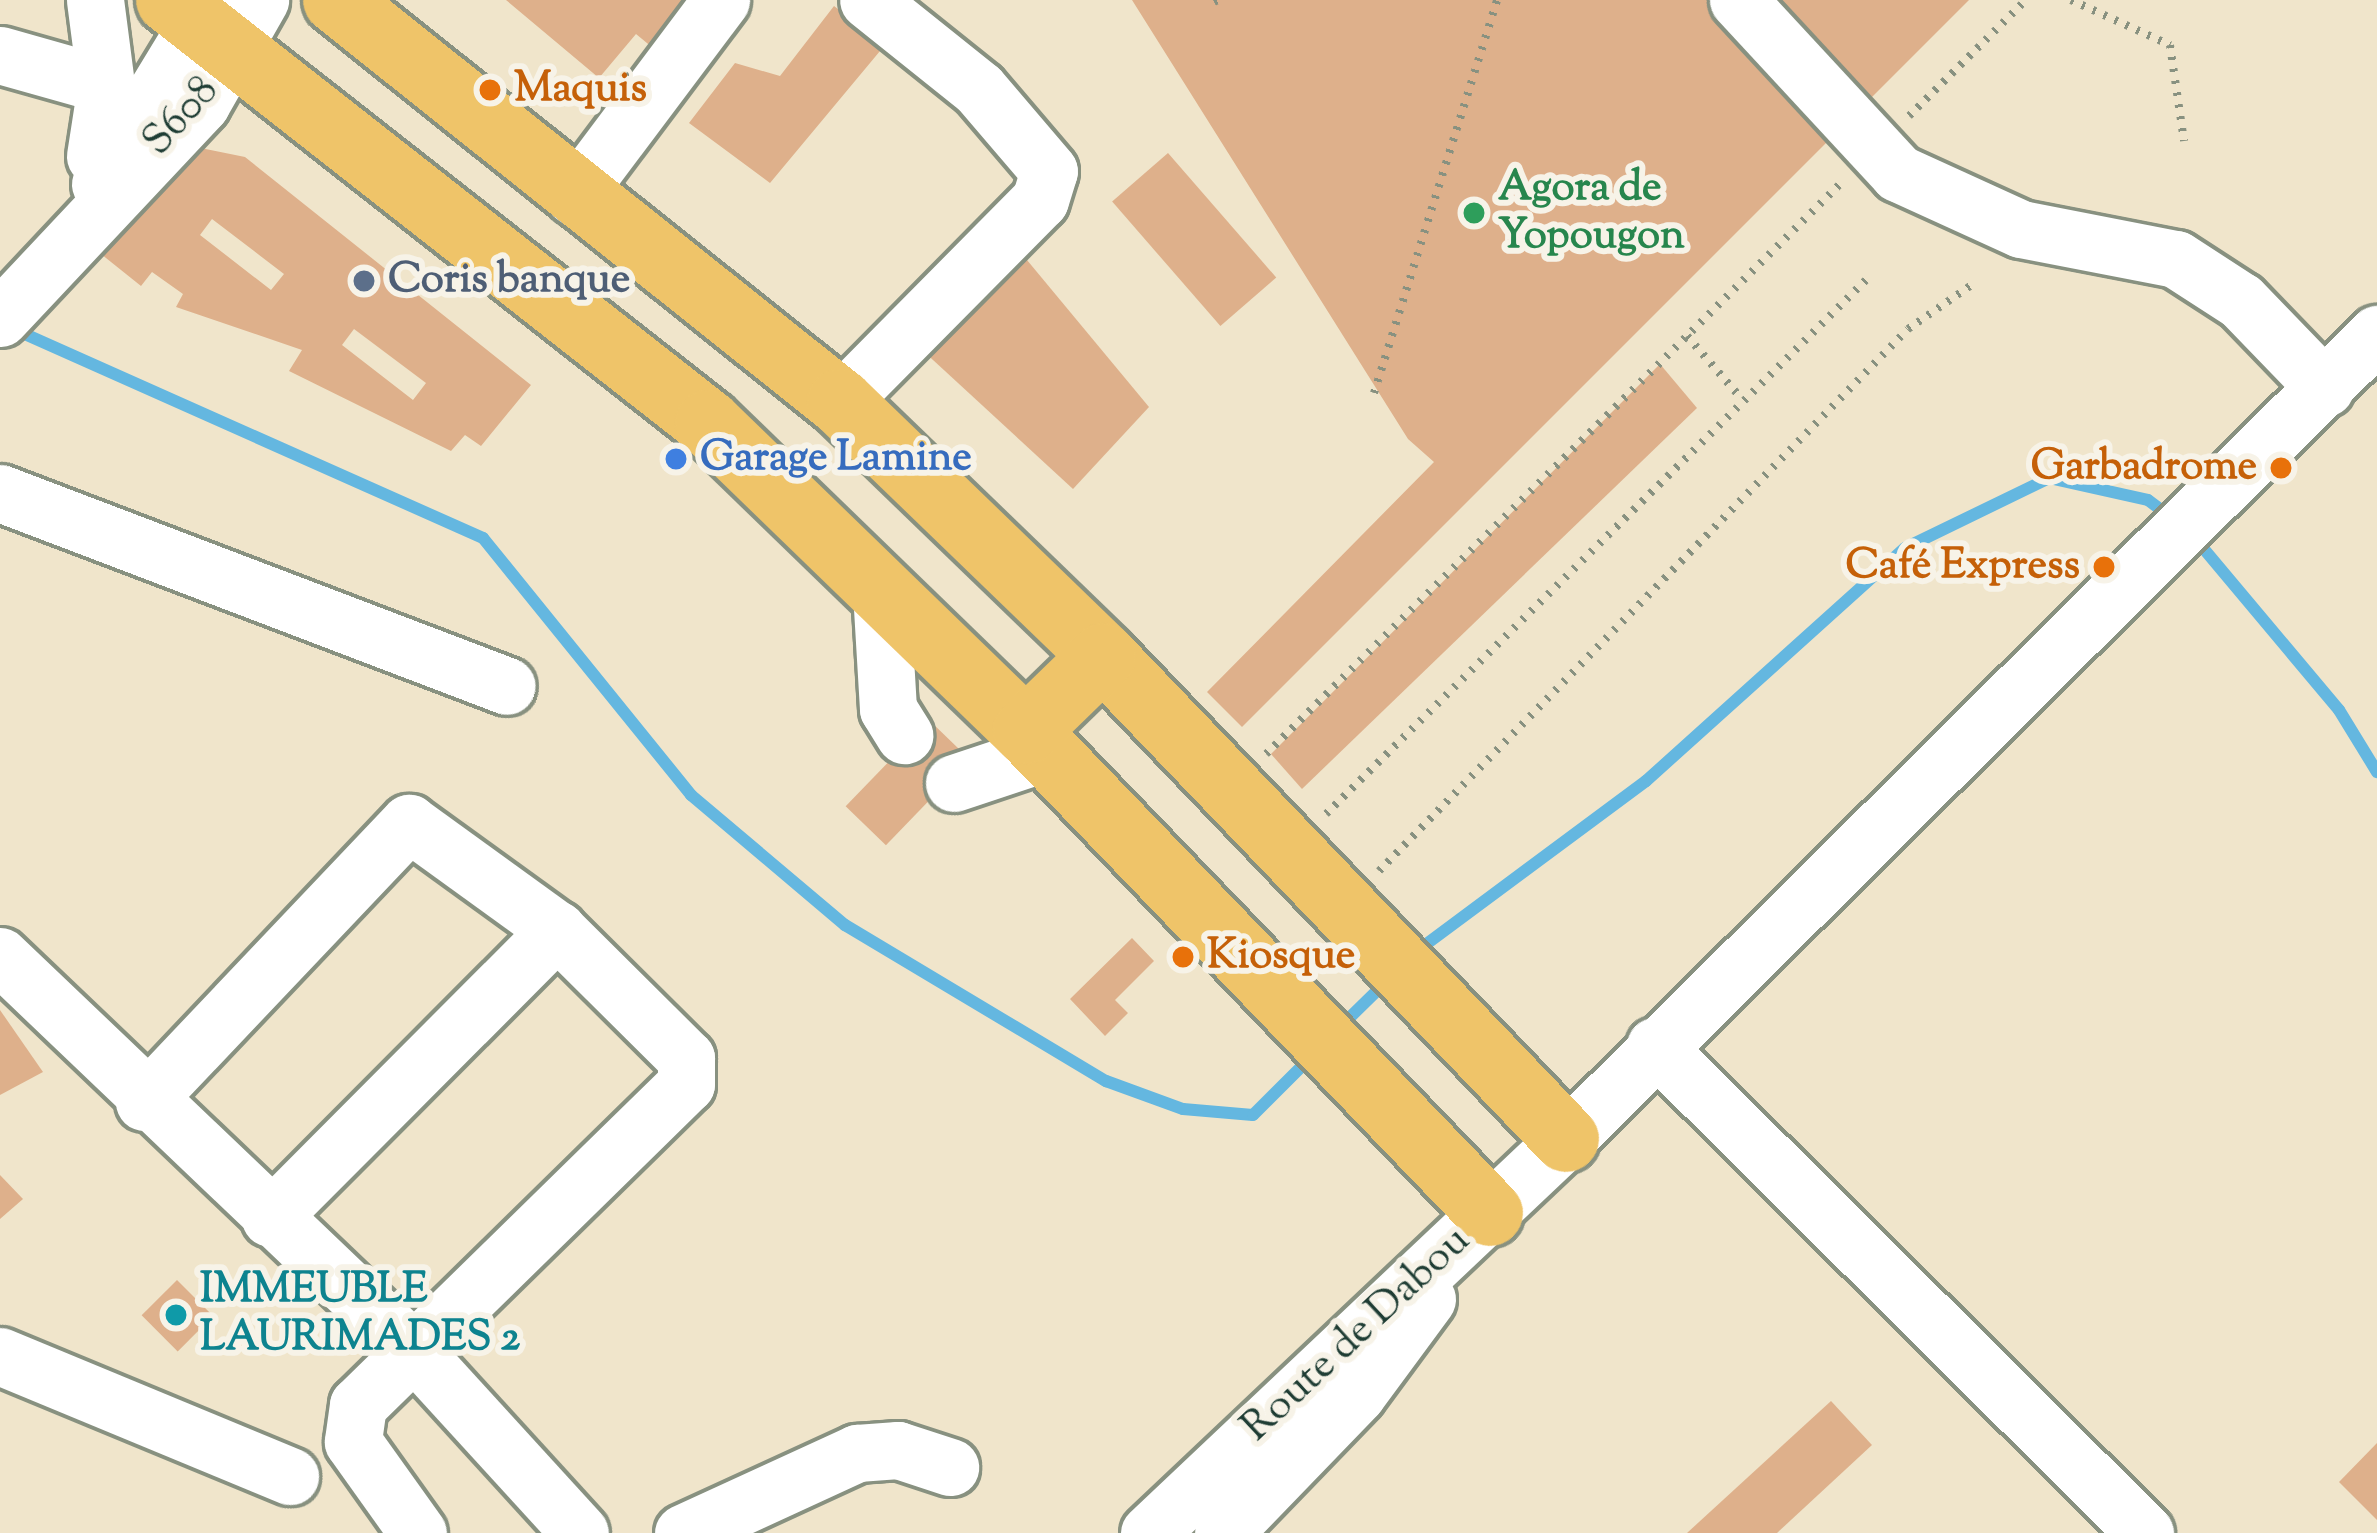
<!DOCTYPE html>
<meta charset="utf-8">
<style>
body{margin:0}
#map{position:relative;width:2377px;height:1533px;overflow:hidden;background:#f0e5cb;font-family:"Sorts Mill Goudy",serif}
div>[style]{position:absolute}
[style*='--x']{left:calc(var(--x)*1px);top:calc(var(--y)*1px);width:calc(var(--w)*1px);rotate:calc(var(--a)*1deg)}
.stream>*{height:12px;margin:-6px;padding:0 6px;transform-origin:6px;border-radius:6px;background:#64b7e0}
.building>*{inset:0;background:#deb08b;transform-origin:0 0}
.path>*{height:8px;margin-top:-4px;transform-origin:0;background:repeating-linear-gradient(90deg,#889180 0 3px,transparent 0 12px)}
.roads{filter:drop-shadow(3px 0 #889180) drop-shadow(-3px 0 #889180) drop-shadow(0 3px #889180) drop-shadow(0 -3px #889180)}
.minor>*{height:57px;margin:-28.5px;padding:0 28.5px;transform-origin:28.5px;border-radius:28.5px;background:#fff}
.major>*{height:66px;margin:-33px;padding:0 33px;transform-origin:33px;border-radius:33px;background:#efc469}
.dots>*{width:33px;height:33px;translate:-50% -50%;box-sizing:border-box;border:6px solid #f7f3e8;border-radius:50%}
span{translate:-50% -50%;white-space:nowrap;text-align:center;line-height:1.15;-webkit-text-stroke:12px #f7f3e8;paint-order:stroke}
.food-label{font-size:42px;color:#c56008;font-weight:700}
.left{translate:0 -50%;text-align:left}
.right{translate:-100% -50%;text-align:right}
.street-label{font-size:42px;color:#1f3d34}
.leisure-label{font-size:42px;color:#27864d;font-weight:700}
.service-label{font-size:42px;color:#4e5e75;font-weight:700}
.shop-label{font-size:42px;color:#366cbe;font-weight:700}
.culture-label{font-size:42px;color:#0d838f;font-weight:700}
</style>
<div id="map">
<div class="stream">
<i style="--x:18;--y:331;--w:509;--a:24"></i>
<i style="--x:483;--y:538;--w:331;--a:51"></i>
<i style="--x:691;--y:795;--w:202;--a:40.2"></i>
<i style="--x:845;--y:925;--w:304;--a:30.9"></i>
<i style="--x:1106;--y:1081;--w:82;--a:20"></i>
<i style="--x:1183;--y:1109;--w:70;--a:4.9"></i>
<i style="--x:1253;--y:1115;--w:85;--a:-45"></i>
<i style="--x:2193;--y:536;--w:227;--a:50"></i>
<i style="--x:2339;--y:710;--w:73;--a:58.5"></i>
<i style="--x:1417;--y:951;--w:285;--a:-36.6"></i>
<i style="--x:1646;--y:781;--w:348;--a:-42"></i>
<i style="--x:1905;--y:548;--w:160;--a:-25.9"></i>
<i style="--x:2049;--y:478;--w:101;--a:12.5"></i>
<i style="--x:2148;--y:500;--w:31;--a:37"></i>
<i style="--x:1340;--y:1027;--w:70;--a:-44.4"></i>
</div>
<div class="building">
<i style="clip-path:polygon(506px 0,693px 0,653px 48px,636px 34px,599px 78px)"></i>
<i style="clip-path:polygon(1132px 0,1969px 0,1242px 727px,1207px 692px,1434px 462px,1408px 439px)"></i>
<i style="clip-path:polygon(834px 6px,885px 45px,770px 183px,689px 123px,735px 63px,780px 76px)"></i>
<i style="clip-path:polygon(evenodd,181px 144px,245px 157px,531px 385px,481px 446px,465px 435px,451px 451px,289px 371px,302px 350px,176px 307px,183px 294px,152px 272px,141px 286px,96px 250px,181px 144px,212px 219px,284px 274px,271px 290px,200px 235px,212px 219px,181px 144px,354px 329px,426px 383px,413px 400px,342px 345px,354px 329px)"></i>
<i style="left:1168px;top:153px;width:165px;height:74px;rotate:49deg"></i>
<i style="clip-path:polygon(1017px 248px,1149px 407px,1073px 489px,920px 348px)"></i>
<i style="clip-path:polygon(1660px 364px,1697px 408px,1302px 789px,1271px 754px)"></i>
<i style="left:929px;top:720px;width:56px;height:120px;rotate:44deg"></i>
<i style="clip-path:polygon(1132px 938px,1154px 961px,1115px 1000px,1128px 1013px,1105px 1036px,1070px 999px)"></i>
<i style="clip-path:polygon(0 1010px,43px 1072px,0 1095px)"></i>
<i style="clip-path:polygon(0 1175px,23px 1199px,0 1219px)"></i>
<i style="left:177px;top:1280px;width:51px;height:50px;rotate:45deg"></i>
<i style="clip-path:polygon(1831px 1401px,1872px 1445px,1777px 1533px,1687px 1533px)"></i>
<i style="clip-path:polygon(2377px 1443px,2377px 1520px,2339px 1482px)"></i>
</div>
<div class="path">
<i style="--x:2071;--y:0;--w:109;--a:24.4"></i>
<i style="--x:2170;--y:45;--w:97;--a:81.7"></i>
<i style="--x:1214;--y:2;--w:4;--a:-27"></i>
<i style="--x:1909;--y:116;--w:165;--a:-44.8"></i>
<i style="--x:1687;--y:336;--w:82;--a:48.9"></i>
<i style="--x:1374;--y:393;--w:412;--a:-72.6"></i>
<i style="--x:1266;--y:754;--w:813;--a:-44.8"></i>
<i style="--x:1326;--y:814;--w:762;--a:-44.68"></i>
<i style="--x:1379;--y:871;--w:757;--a:-45.7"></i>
<i style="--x:1908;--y:329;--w:79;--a:-34.7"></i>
</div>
<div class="roads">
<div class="minor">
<i style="--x:95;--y:0;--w:86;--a:82.6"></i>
<i style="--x:106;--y:85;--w:72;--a:98.8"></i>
<i style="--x:1738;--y:0;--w:236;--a:47.2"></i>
<i style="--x:1898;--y:173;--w:135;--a:24.5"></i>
<i style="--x:2021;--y:229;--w:158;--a:11"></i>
<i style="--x:2176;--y:259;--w:77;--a:32.9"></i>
<i style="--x:2241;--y:301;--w:121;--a:46"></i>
<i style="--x:0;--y:55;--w:110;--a:15.8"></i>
<i style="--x:100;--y:184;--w:215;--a:-58.7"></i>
<i style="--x:574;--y:196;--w:245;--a:-53.1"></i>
<i style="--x:0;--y:318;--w:294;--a:-46.8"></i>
<i style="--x:201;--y:104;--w:120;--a:-60.4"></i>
<i style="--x:840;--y:402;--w:284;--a:-45.3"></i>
<i style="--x:1040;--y:200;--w:30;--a:-73"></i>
<i style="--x:1049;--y:171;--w:108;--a:-130.5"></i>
<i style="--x:979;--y:89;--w:142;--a:-141.3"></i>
<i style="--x:0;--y:493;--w:542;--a:20.84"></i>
<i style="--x:881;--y:591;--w:118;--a:86.6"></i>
<i style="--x:888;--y:709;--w:31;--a:58"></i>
<i style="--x:954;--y:783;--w:98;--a:-18.4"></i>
<i style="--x:0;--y:956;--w:572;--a:43.65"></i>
<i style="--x:414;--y:1351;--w:246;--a:47.6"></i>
<i style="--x:1655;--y:1046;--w:691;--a:44.82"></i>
<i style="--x:144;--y:1102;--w:385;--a:-46.5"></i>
<i style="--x:409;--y:823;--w:183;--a:35.9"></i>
<i style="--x:557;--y:930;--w:182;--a:44.8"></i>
<i style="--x:686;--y:1058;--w:26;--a:90"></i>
<i style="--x:686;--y:1084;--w:459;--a:135.6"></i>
<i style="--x:358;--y:1405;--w:37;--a:98"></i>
<i style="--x:353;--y:1442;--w:112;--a:54.5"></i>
<i style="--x:270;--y:1218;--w:407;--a:-45.1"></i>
<i style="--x:0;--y:1356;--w:314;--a:22.5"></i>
<i style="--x:683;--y:1533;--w:192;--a:-24.7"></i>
<i style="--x:857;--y:1453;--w:41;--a:-4.2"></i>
<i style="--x:898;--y:1450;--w:55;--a:18.1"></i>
<i style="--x:1149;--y:1533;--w:574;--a:-43.38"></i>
<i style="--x:1566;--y:1139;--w:1143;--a:-44.79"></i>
<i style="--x:1223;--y:1533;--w:193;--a:-46"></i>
<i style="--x:1357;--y:1394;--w:118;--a:-53.6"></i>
</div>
<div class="major">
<i style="--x:169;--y:0;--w:685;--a:38.12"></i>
<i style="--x:708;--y:423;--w:443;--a:44.1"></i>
<i style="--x:1026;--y:731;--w:669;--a:46.09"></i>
<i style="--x:336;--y:0;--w:645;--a:38.58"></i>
<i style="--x:840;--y:402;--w:366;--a:44"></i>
<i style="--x:1103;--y:656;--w:669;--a:46.21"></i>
<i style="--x:1026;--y:731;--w:107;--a:-44.2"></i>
</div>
</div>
<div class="dots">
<i style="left:490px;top:90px;background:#e8710a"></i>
<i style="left:1474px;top:213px;background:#2e9e5b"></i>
<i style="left:364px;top:281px;background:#5c6f8a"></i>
<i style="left:676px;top:459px;background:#3f7fe0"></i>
<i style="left:2281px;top:468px;background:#e8710a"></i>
<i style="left:2104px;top:567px;background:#e8710a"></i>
<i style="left:1183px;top:957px;background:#e8710a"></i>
<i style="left:176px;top:1315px;background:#0f9aa8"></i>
</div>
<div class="food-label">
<span class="left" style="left:514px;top:90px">Maquis</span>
<span class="right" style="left:2257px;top:468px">Garbadrome</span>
<span class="right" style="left:2080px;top:567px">Café Express</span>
<span class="left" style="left:1207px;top:957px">Kiosque</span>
</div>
<div class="street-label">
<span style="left:182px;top:117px;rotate:-48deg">S608</span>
<span style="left:1357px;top:1335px;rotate:-43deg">Route de Dabou</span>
</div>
<div class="leisure-label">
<span class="left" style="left:1498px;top:213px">Agora de<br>Yopougon</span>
</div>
<div class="service-label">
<span class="left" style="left:388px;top:281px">Coris banque</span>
</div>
<div class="shop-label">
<span class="left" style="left:700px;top:459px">Garage Lamine</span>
</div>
<div class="culture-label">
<span class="left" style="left:200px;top:1315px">IMMEUBLE<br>LAURIMADES 2</span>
</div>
</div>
